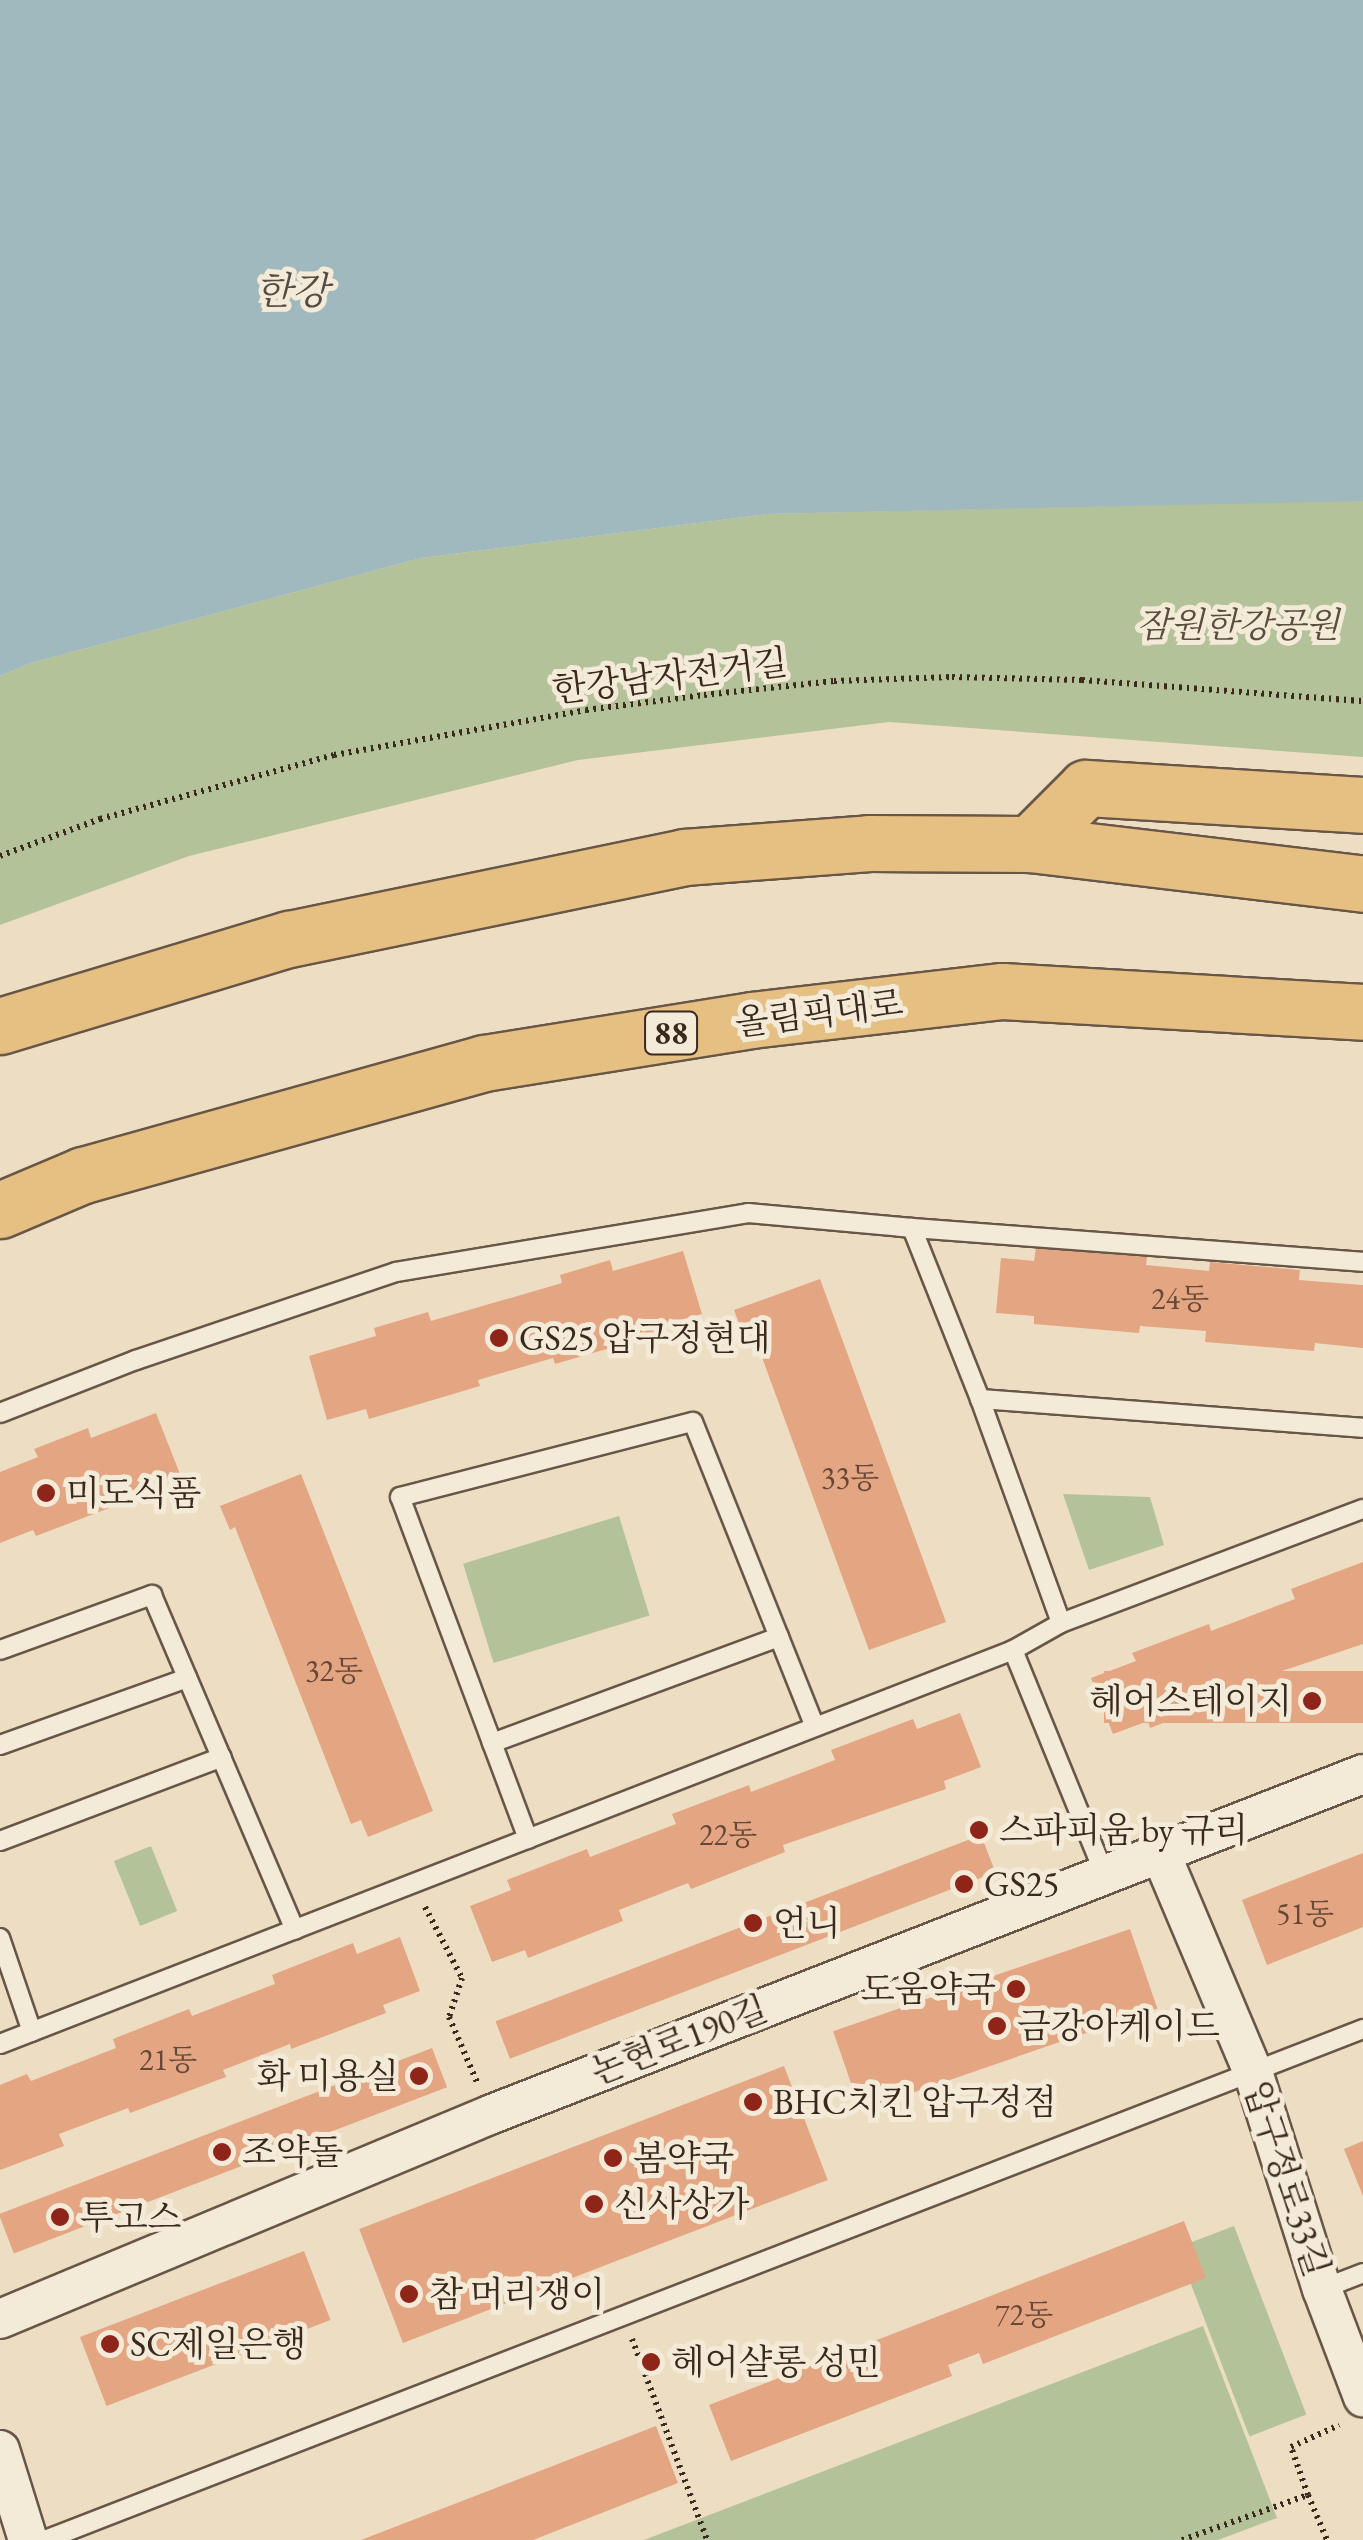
<!DOCTYPE html>
<meta charset="utf-8">
<style>
body{margin:0}
#map{position:relative;width:1363px;height:2540px;overflow:hidden;background:#eddec3;font-family:"EB Garamond","Noto Serif KR",serif}
div>[style]{position:absolute}
[style*='--x']{left:calc(var(--x)*1px);top:calc(var(--y)*1px);width:calc(var(--w)*1px);rotate:calc(var(--a)*1deg)}
.green>*{inset:0;background:#b3c298;transform-origin:0 0}
.water>*{inset:0;background:#9fb9bf}
.building>*{inset:0;background:#e3a582;transform-origin:0 0}
.path>*{height:6px;margin-top:-3px;transform-origin:0;background:repeating-linear-gradient(90deg,#3b291e 0 2.5px,transparent 0 7.5px)}
.roads{filter:drop-shadow(2px 0 #685647) drop-shadow(-2px 0 #685647) drop-shadow(0 2px #685647) drop-shadow(0 -2px #685647)}
.lane>*{height:18px;margin:-9px;padding:0 9px;transform-origin:9px;border-radius:9px;background:#f3ead8}
.street>*{height:38px;margin:-19px;padding:0 19px;transform-origin:19px;border-radius:19px;background:#f3ead8}
.highway>*{height:55px;margin:-27.5px;padding:0 27.5px;transform-origin:27.5px;border-radius:27.5px;background:#e6bf82}
.dots>*{width:28px;height:28px;translate:-50% -50%;box-sizing:border-box;border:5px solid #f3ead8;border-radius:50%}
span{translate:-50% -50%;white-space:nowrap;text-align:center;line-height:1.15;-webkit-text-stroke:10px #f3ead8;paint-order:stroke}
.number-label{font-size:30px;color:#654837}
.number-label span{-webkit-text-stroke-width:0}
.shield-label span{padding:2px 8px;background:#f3ead8;border:2px solid;border-radius:8px;-webkit-text-stroke-width:0}
.shield-label{font-size:32px;color:#3b291e;font-weight:700}
.park-label{font-size:35px;color:#594f3c;font-style:italic}
.street-label{font-size:35px;color:#3b291e}
.poi-label{font-size:35px;color:#3b291e}
.left{translate:0 -50%;text-align:left}
.right{translate:-100% -50%;text-align:right}
.water-label{font-size:38px;color:#544d46;font-style:italic}
</style>
<div id="map">
<div class="green">
<i style="clip-path:polygon(1363px 500px,1363px 757px,889px 722px,578px 760px,189px 856px,0 925px,0 676px,31px 663px,421px 558px,767px 514px)"></i>
<i style="clip-path:polygon(1063px 1494px,1150px 1497px,1164px 1545px,1089px 1570px)"></i>
<i style="left:619px;top:1516px;width:104px;height:163px;rotate:73deg"></i>
<i style="left:151px;top:1846px;width:70px;height:40px;rotate:68deg"></i>
<i style="left:1234px;top:2226px;width:202px;height:61px;rotate:69deg"></i>
<i style="clip-path:polygon(1203px 2326px,1277px 2518px,1218px 2540px,644px 2540px)"></i>
</div>
<div class="water">
<i style="clip-path:polygon(0 0,1363px 0,1363px 501px,767px 514px,421px 558px,31px 663px,0 676px)"></i>
</div>
<div class="building">
<i style="clip-path:polygon(1036px 1248px,1147px 1257px,1146px 1265px,1209px 1271px,1210px 1262px,1300px 1270px,1299px 1280px,1363px 1285px,1363px 1348px,1315px 1343px,1314px 1351px,1205px 1342px,1206px 1331px,1140px 1326px,1139px 1333px,1034px 1324px,1034px 1316px,996px 1313px,1001px 1258px,1034px 1261px)"></i>
<i style="clip-path:polygon(683px 1251px,702px 1314px,663px 1325px,665px 1332px,555px 1364px,553px 1358px,478px 1380px,480px 1386px,369px 1419px,366px 1409px,327px 1420px,309px 1356px,376px 1336px,374px 1328px,428px 1312px,431px 1321px,562px 1283px,560px 1275px,610px 1260px,613px 1271px)"></i>
<i style="clip-path:polygon(820px 1279px,946px 1622px,869px 1650px,752px 1330px,743px 1334px,734px 1310px)"></i>
<i style="clip-path:polygon(156px 1413px,180px 1474px,143px 1487px,146px 1494px,36px 1536px,33px 1530px,0 1543px,0 1472px,38px 1457px,34px 1449px,88px 1428px,91px 1438px)"></i>
<i style="clip-path:polygon(301px 1474px,433px 1811px,368px 1837px,361px 1820px,351px 1824px,235px 1527px,230px 1530px,220px 1506px)"></i>
<i style="clip-path:polygon(1363px 1562px,1363px 1644px,1243px 1684px,1245px 1691px,1150px 1728px,1148px 1721px,1113px 1734px,1091px 1678px,1136px 1661px,1132px 1653px,1209px 1624px,1211px 1631px,1295px 1599px,1291px 1589px)"></i>
<i style="left:1363px;top:1671px;width:52px;height:259px;rotate:90deg"></i>
<i style="clip-path:polygon(960px 1713px,981px 1767px,944px 1781px,946px 1789px,783px 1845px,785px 1852px,691px 1889px,688px 1883px,619px 1910px,623px 1921px,528px 1958px,525px 1950px,492px 1962px,470px 1906px,511px 1890px,507px 1880px,587px 1849px,590px 1857px,676px 1824px,672px 1814px,749px 1785px,751px 1792px,835px 1760px,831px 1750px,913px 1719px,917px 1729px)"></i>
<i style="left:981px;top:1835px;width:40px;height:520px;rotate:69deg"></i>
<i style="clip-path:polygon(1363px 1853px,1363px 1927px,1267px 1965px,1242px 1900px)"></i>
<i style="left:1130px;top:1929px;width:84px;height:314px;rotate:71deg"></i>
<i style="clip-path:polygon(400px 1937px,420px 1991px,383px 2005px,386px 2013px,291px 2049px,290px 2044px,223px 2070px,226px 2077px,130px 2113px,128px 2108px,59px 2134px,64px 2146px,0 2170px,0 2085px,27px 2074px,31px 2081px,116px 2048px,113px 2039px,189px 2009px,192px 2016px,275px 1984px,272px 1975px,353px 1943px,357px 1954px)"></i>
<i style="left:432px;top:2048px;width:42px;height:464px;rotate:69deg"></i>
<i style="left:784px;top:2066px;width:122px;height:455px;rotate:69deg"></i>
<i style="clip-path:polygon(1363px 2141px,1363px 2196px,1344px 2149px)"></i>
<i style="clip-path:polygon(1184px 2221px,1206px 2278px,983px 2364px,979px 2353px,948px 2365px,952px 2376px,731px 2461px,709px 2405px)"></i>
<i style="left:304px;top:2251px;width:74px;height:240px;rotate:69deg"></i>
<i style="clip-path:polygon(656px 2426px,678px 2483px,533px 2540px,361px 2540px)"></i>
</div>
<div class="path">
<i style="--x:0;--y:856;--w:107;--a:-20.3"></i>
<i style="--x:100;--y:819;--w:243;--a:-15.3"></i>
<i style="--x:334;--y:755;--w:256;--a:-10.1"></i>
<i style="--x:586;--y:710;--w:119;--a:-7.2"></i>
<i style="--x:704;--y:695;--w:131;--a:-6.1"></i>
<i style="--x:834;--y:681;--w:118;--a:-1.9"></i>
<i style="--x:952;--y:677;--w:130;--a:1.3"></i>
<i style="--x:1082;--y:680;--w:282;--a:4.3"></i>
<i style="--x:425;--y:1907;--w:80;--a:62.5"></i>
<i style="--x:462;--y:1978;--w:41;--a:108.4"></i>
<i style="--x:449;--y:2017;--w:71;--a:66.7"></i>
<i style="--x:632;--y:2339;--w:215;--a:69.5"></i>
<i style="--x:1308;--y:2495;--w:49;--a:67.1"></i>
<i style="--x:1182;--y:2540;--w:134;--a:-19.7"></i>
<i style="--x:1308;--y:2495;--w:51;--a:-109.5"></i>
<i style="--x:1291;--y:2447;--w:53;--a:-24.6"></i>
</div>
<div class="roads">
<div class="lane">
<i style="--x:912;--y:1228;--w:452;--a:4.3"></i>
<i style="--x:980;--y:1399;--w:384;--a:4.3"></i>
<i style="--x:0;--y:1413;--w:146;--a:-21.3"></i>
<i style="--x:136;--y:1360;--w:274;--a:-18.7"></i>
<i style="--x:396;--y:1272;--w:357;--a:-9.5"></i>
<i style="--x:748;--y:1213;--w:165;--a:5.2"></i>
<i style="--x:912;--y:1228;--w:184;--a:68.3"></i>
<i style="--x:980;--y:1399;--w:238;--a:70.1"></i>
<i style="--x:1061;--y:1623;--w:55;--a:150.6"></i>
<i style="--x:1013;--y:1650;--w:241;--a:67.8"></i>
<i style="--x:1061;--y:1623;--w:323;--a:-20.7"></i>
<i style="--x:0;--y:1650;--w:162;--a:-19.9"></i>
<i style="--x:152;--y:1595;--w:364;--a:66.9"></i>
<i style="--x:492;--y:1743;--w:306;--a:-20.3"></i>
<i style="--x:0;--y:1745;--w:199;--a:-19.7"></i>
<i style="--x:528;--y:1839;--w:365;--a:-110.5"></i>
<i style="--x:400;--y:1497;--w:302;--a:-14.4"></i>
<i style="--x:693;--y:1422;--w:328;--a:68.2"></i>
<i style="--x:0;--y:1841;--w:237;--a:-20.7"></i>
<i style="--x:0;--y:1938;--w:99;--a:71.2"></i>
<i style="--x:0;--y:2044;--w:1087;--a:-21.25"></i>
<i style="--x:1322;--y:2289;--w:44;--a:-21.3"></i>
<i style="--x:45;--y:2540;--w:1414;--a:-21.19"></i>
</div>
<div class="street">
<i style="--x:1160;--y:1852;--w:242;--a:67.1"></i>
<i style="--x:1254;--y:2075;--w:225;--a:72.4"></i>
<i style="--x:1322;--y:2289;--w:116;--a:69.2"></i>
<i style="--x:0;--y:2319;--w:533;--a:-22.62"></i>
<i style="--x:492;--y:2114;--w:935;--a:-21.32"></i>
<i style="--x:0;--y:2450;--w:94;--a:72.7"></i>
</div>
<div class="highway">
<i style="--x:1030;--y:844;--w:79;--a:-45"></i>
<i style="--x:1086;--y:788;--w:278;--a:3.5"></i>
<i style="--x:0;--y:1026;--w:302;--a:-16.8"></i>
<i style="--x:289;--y:939;--w:403;--a:-11.7"></i>
<i style="--x:684;--y:857;--w:186;--a:-4.3"></i>
<i style="--x:869;--y:843;--w:161;--a:0.4"></i>
<i style="--x:1030;--y:844;--w:335;--a:6.8"></i>
<i style="--x:0;--y:1210;--w:90;--a:-22.9"></i>
<i style="--x:83;--y:1175;--w:416;--a:-15.6"></i>
<i style="--x:484;--y:1063;--w:270;--a:-9.1"></i>
<i style="--x:751;--y:1020;--w:253;--a:-6.6"></i>
<i style="--x:1002;--y:991;--w:362;--a:3.3"></i>
</div>
</div>
<div class="dots">
<i style="left:499px;top:1338px;background:#8f2418"></i>
<i style="left:46px;top:1493px;background:#8f2418"></i>
<i style="left:1312px;top:1701px;background:#8f2418"></i>
<i style="left:979px;top:1830px;background:#8f2418"></i>
<i style="left:964px;top:1884px;background:#8f2418"></i>
<i style="left:753px;top:1923px;background:#8f2418"></i>
<i style="left:1016px;top:1989px;background:#8f2418"></i>
<i style="left:997px;top:2026px;background:#8f2418"></i>
<i style="left:419px;top:2076px;background:#8f2418"></i>
<i style="left:753px;top:2102px;background:#8f2418"></i>
<i style="left:222px;top:2152px;background:#8f2418"></i>
<i style="left:613px;top:2158px;background:#8f2418"></i>
<i style="left:594px;top:2204px;background:#8f2418"></i>
<i style="left:60px;top:2217px;background:#8f2418"></i>
<i style="left:409px;top:2294px;background:#8f2418"></i>
<i style="left:110px;top:2344px;background:#8f2418"></i>
<i style="left:651px;top:2362px;background:#8f2418"></i>
</div>
<div class="number-label">
<span style="left:1180px;top:1299px">24동</span>
<span style="left:850px;top:1478px">33동</span>
<span style="left:334px;top:1671px">32동</span>
<span style="left:728px;top:1835px">22동</span>
<span style="left:1305px;top:1914px">51동</span>
<span style="left:168px;top:2060px">21동</span>
<span style="left:1024px;top:2315px">72동</span>
</div>
<div class="shield-label">
<span style="left:671px;top:1033px">88</span>
</div>
<div class="park-label">
<span style="left:1238px;top:625px">잠원한강공원</span>
</div>
<div class="street-label">
<span style="left:670px;top:676px;rotate:-7deg">한강남자전거길</span>
<span style="left:819px;top:1013px;rotate:-7deg">올림픽대로</span>
<span style="left:679px;top:2040px;rotate:-21deg">논현로190길</span>
<span style="left:1287px;top:2179px;rotate:72deg">압구정로33길</span>
</div>
<div class="poi-label">
<span class="left" style="left:519px;top:1338px">GS25 압구정현대</span>
<span class="left" style="left:66px;top:1493px">미도식품</span>
<span class="right" style="left:1292px;top:1701px">헤어스테이지</span>
<span class="left" style="left:999px;top:1830px">스파피움 by 규리</span>
<span class="left" style="left:984px;top:1884px">GS25</span>
<span class="left" style="left:773px;top:1923px">언니</span>
<span class="right" style="left:996px;top:1989px">도움약국</span>
<span class="left" style="left:1017px;top:2026px">금강아케이드</span>
<span class="right" style="left:399px;top:2076px">화 미용실</span>
<span class="left" style="left:773px;top:2102px">BHC치킨 압구정점</span>
<span class="left" style="left:242px;top:2152px">조약돌</span>
<span class="left" style="left:633px;top:2158px">봄약국</span>
<span class="left" style="left:614px;top:2204px">신사상가</span>
<span class="left" style="left:80px;top:2217px">투고스</span>
<span class="left" style="left:429px;top:2294px">참 머리쟁이</span>
<span class="left" style="left:130px;top:2344px">SC제일은행</span>
<span class="left" style="left:671px;top:2362px">헤어샬롱 성민</span>
</div>
<div class="water-label">
<span style="left:292px;top:291px">한강</span>
</div>
</div>
